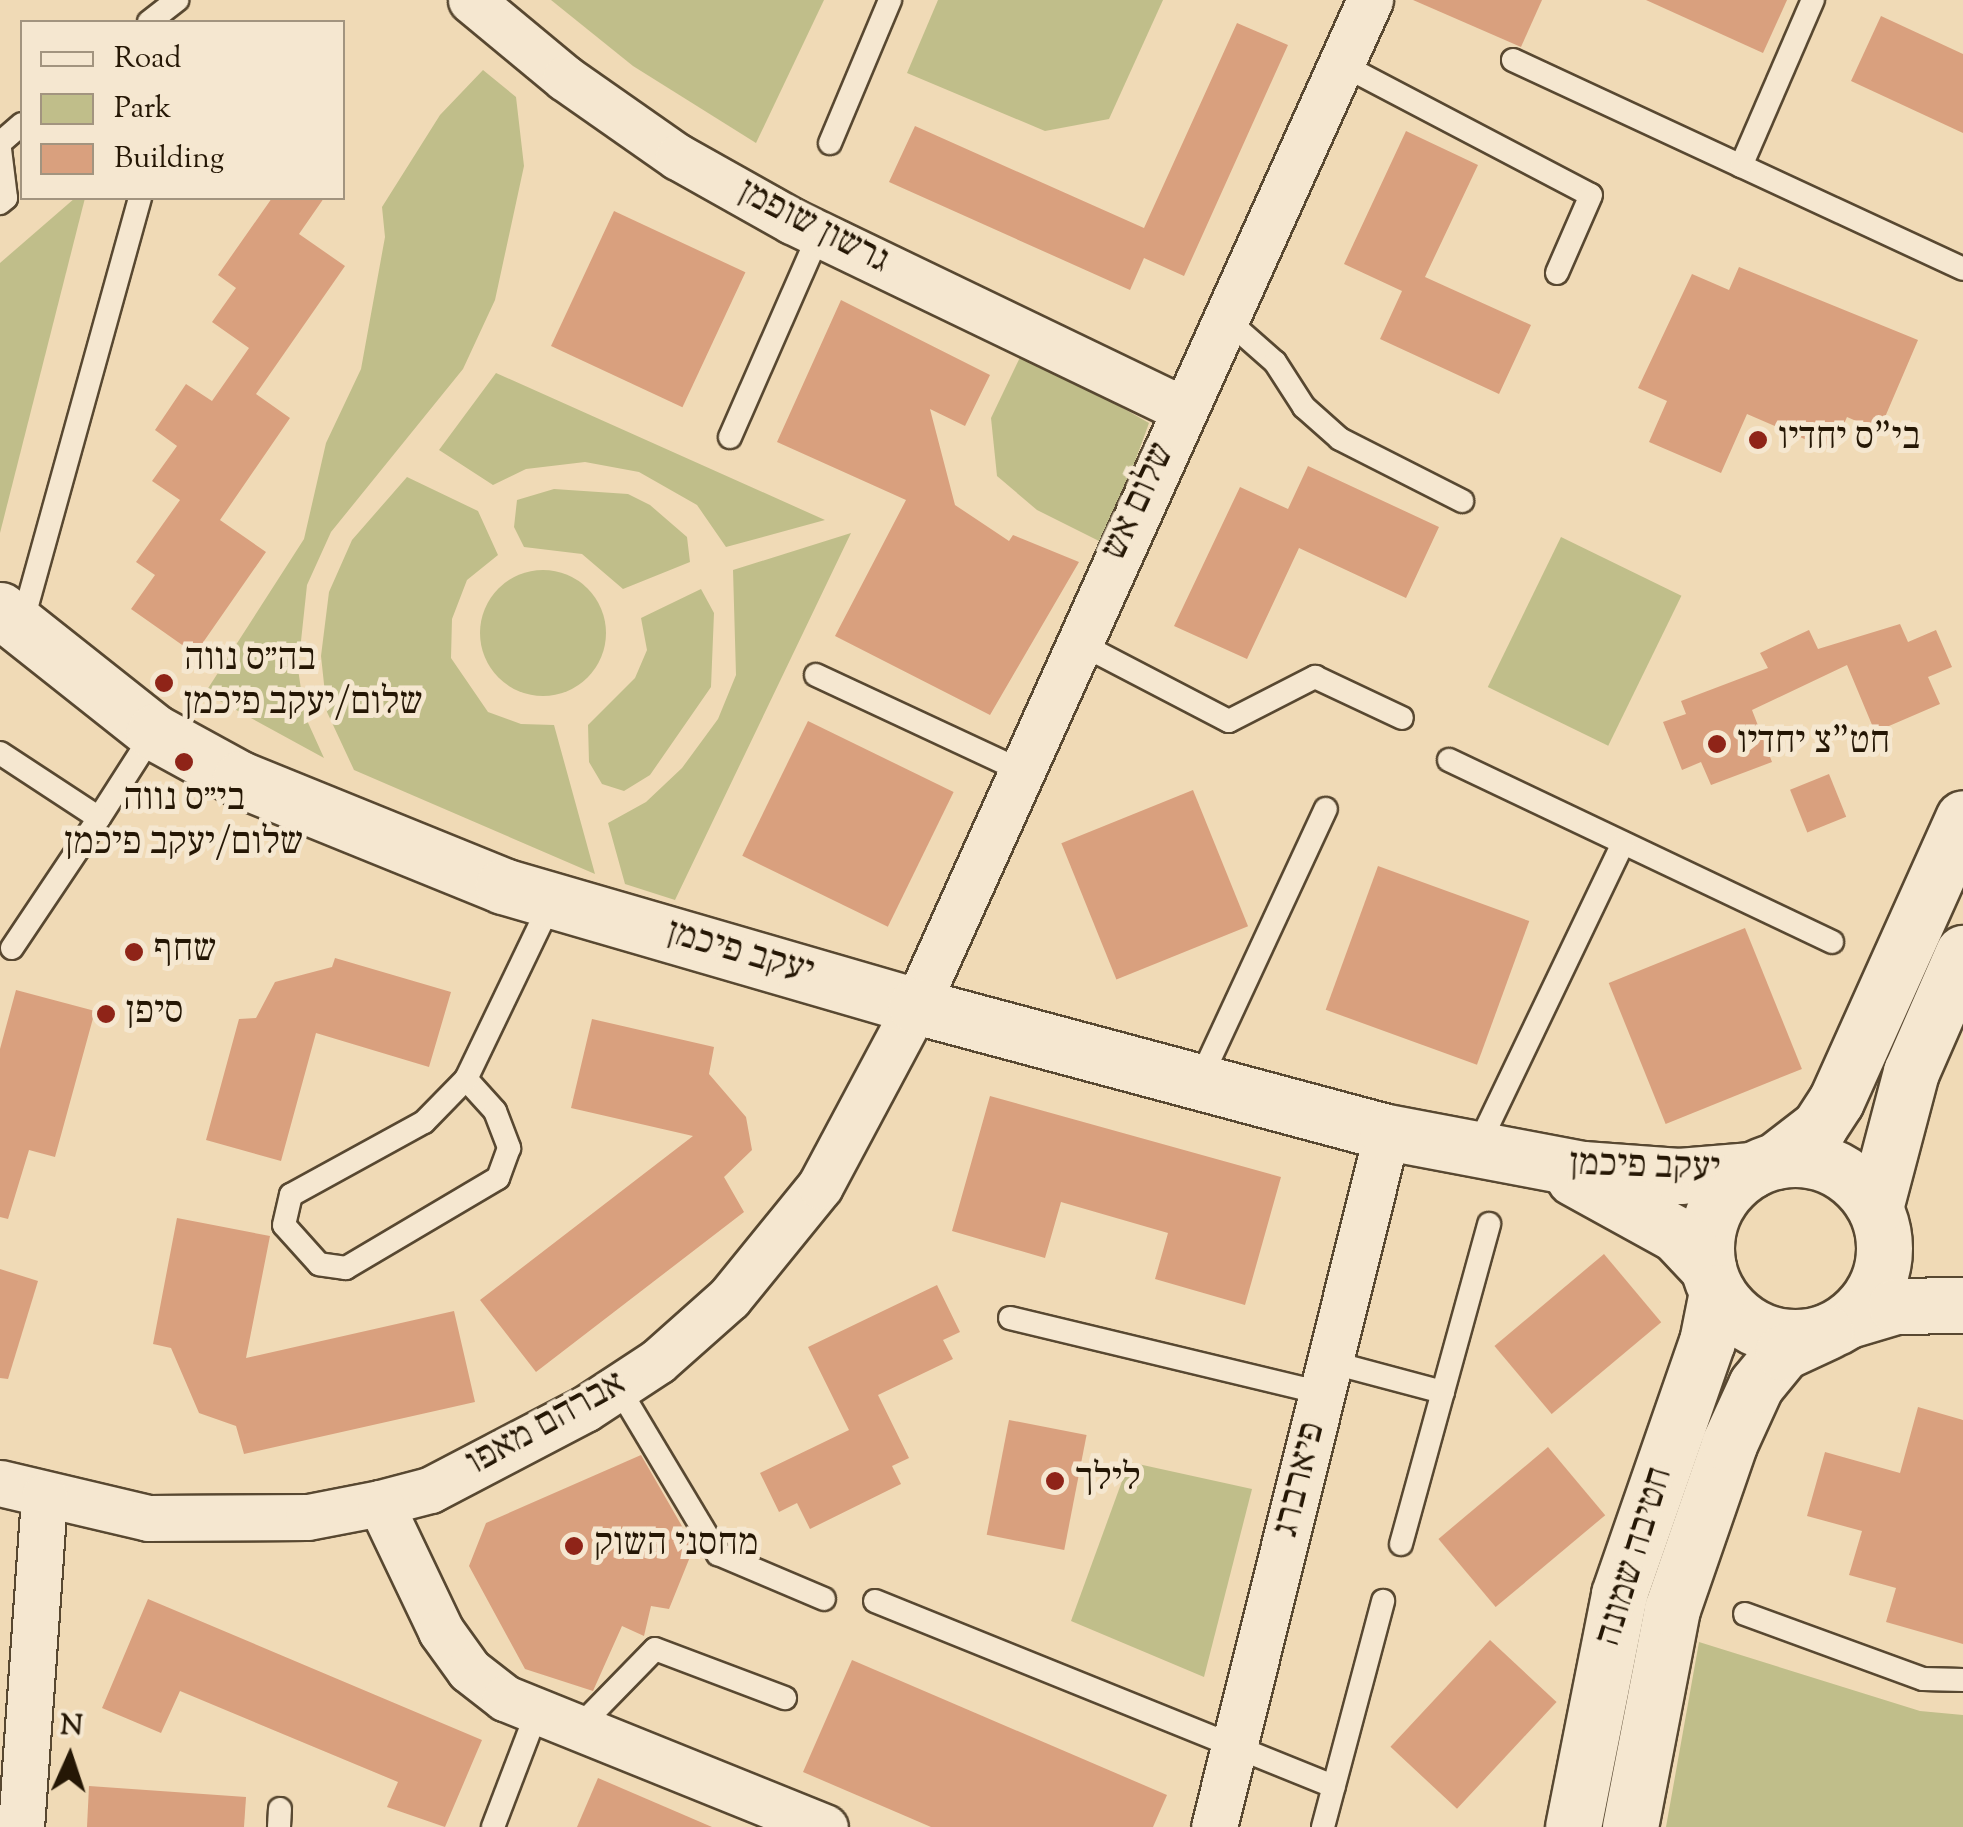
<!DOCTYPE html>
<meta charset="utf-8">
<style>
body{margin:0}
#map{position:relative;width:1963px;height:1827px;overflow:hidden;background:#f0dab6;font-family:"Sorts Mill Goudy","Frank Ruhl Libre",serif}
div>[style]{position:absolute}
[style*='--x']{left:calc(var(--x)*1px);top:calc(var(--y)*1px);width:calc(var(--w)*1px);rotate:calc(var(--a)*1deg)}
.green>*{inset:0;background:#c0be8a;transform-origin:0 0}
.round{border-radius:50%}
.building>*{inset:0;background:#d9a07e;transform-origin:0 0}
.roads{filter:drop-shadow(2px 0 #584831) drop-shadow(-2px 0 #584831) drop-shadow(0 2px #584831) drop-shadow(0 -2px #584831)}
.service>*{height:22px;margin:-11px;padding:0 11px;transform-origin:11px;border-radius:11px;background:#f5e7d0}
.minor>*{height:45px;margin:-22.5px;padding:0 22.5px;transform-origin:22.5px;border-radius:22.5px;background:#f5e7d0}
.tertiary>*{height:55px;margin:-27.5px;padding:0 27.5px;transform-origin:27.5px;border-radius:27.5px;background:#f5e7d0}
.tertiary>.ring{margin:-27.5px;padding:0;box-sizing:content-box;background:none;border:55px solid #f5e7d0;border-radius:50%}
.dots>*{width:28px;height:28px;translate:-50% -50%;box-sizing:border-box;border:5px solid #f5e7d0;border-radius:50%}
span{translate:-50% -50%;white-space:nowrap;text-align:center;line-height:1.15;-webkit-text-stroke:10px #f5e7d0;paint-order:stroke}
.street-label{font-size:38px;color:#251705}
.poi-label{font-size:38px;color:#251705}
.left{translate:0 -50%;text-align:left}
.legend{position:absolute;left:20px;top:20px;width:325px;height:180px;box-sizing:border-box;background:#f5e7d0;border:2px solid #a2947f;margin:0;padding:12px 18px;list-style:none;font-size:30px;color:#251705}
.legend li{display:flex;align-items:center;gap:20px;height:50px}
.legend b{width:50px;border:2px solid #a2947f}
.north{position:absolute;left:20px;top:1707px;width:100px;height:100px;-webkit-text-stroke:8px #f5e7d0;paint-order:stroke;rotate:3deg;font-size:28px;font-weight:700;line-height:40px;text-align:center;color:#251705}
.north::after{content:'';display:block;margin:auto;width:35px;height:45px;background:#251705;clip-path:polygon(50% 0,100% 100%,50% 72%,0 100%)}
</style>
<div id="map">
<div class="green">
<i style="clip-path:polygon(551px 0,824px 0,756px 143px,633px 66px)"></i>
<i style="clip-path:polygon(938px 0,1163px 0,1109px 119px,1045px 131px,907px 73px)"></i>
<i style="clip-path:polygon(483px 70px,516px 97px,524px 166px,495px 300px,463px 369px,331px 532px,307px 585px,298px 669px,305px 716px,324px 758px,205px 693px,304px 539px,326px 443px,361px 369px,385px 237px,382px 207px,440px 115px)"></i>
<i style="clip-path:polygon(75px 198px,85px 198px,0 533px,0 263px)"></i>
<i style="clip-path:polygon(1023px 351px,1149px 423px,1105px 544px,1037px 510px,997px 476px,991px 418px)"></i>
<i style="clip-path:polygon(496px 373px,825px 520px,726px 547px,697px 505px,639px 472px,585px 462px,526px 469px,493px 485px,439px 450px)"></i>
<i style="clip-path:polygon(407px 477px,478px 511px,498px 555px,467px 580px,452px 619px,451px 658px,488px 712px,521px 724px,554px 725px,595px 874px,354px 770px,327px 712px,321px 656px,329px 592px,352px 540px)"></i>
<i style="clip-path:polygon(554px 489px,628px 494px,650px 505px,687px 537px,690px 562px,623px 589px,582px 554px,524px 547px,514px 527px,517px 500px)"></i>
<i style="clip-path:polygon(851px 533px,675px 900px,625px 884px,608px 823px,646px 802px,682px 768px,718px 719px,736px 675px,733px 570px)"></i>
<i style="left:1561px;top:537px;width:134px;height:167px;rotate:26deg"></i>
<i class="round" style="left:480px;top:570px;width:126px;height:126px"></i>
<i style="clip-path:polygon(701px 589px,714px 613px,711px 687px,650px 775px,624px 791px,602px 784px,589px 762px,588px 725px,635px 678px,647px 650px,641px 618px)"></i>
<i style="clip-path:polygon(1129px 1462px,1252px 1489px,1204px 1677px,1071px 1621px)"></i>
<i style="clip-path:polygon(1699px 1642px,1920px 1711px,1963px 1715px,1963px 1827px,1666px 1827px)"></i>
</div>
<div class="building">
<i style="clip-path:polygon(1413px 0,1542px 0,1521px 47px)"></i>
<i style="clip-path:polygon(1646px 0,1787px 0,1763px 53px)"></i>
<i style="clip-path:polygon(1881px 16px,1963px 54px,1963px 133px,1851px 81px)"></i>
<i style="clip-path:polygon(1237px 23px,1288px 45px,1184px 276px,1144px 258px,1130px 290px,889px 182px,915px 126px,1144px 228px)"></i>
<i style="clip-path:polygon(1406px 131px,1478px 165px,1425px 277px,1531px 325px,1499px 394px,1380px 339px,1402px 291px,1344px 264px)"></i>
<i style="clip-path:polygon(272px 198px,324px 198px,299px 234px,345px 266px,256px 394px,290px 418px,220px 520px,266px 552px,195px 654px,131px 609px,155px 575px,136px 562px,180px 500px,152px 481px,177px 446px,155px 430px,186px 384px,212px 401px,249px 348px,212px 322px,236px 288px,218px 275px)"></i>
<i style="left:614px;top:211px;width:145px;height:149px;rotate:25deg"></i>
<i style="clip-path:polygon(1739px 267px,1918px 340px,1879px 431px,1847px 417px,1832px 451px,1747px 414px,1721px 473px,1649px 442px,1667px 401px,1638px 388px,1692px 274px,1729px 290px)"></i>
<i style="clip-path:polygon(841px 300px,990px 375px,965px 426px,930px 409px,955px 505px,1009px 541px,1013px 535px,1079px 562px,990px 715px,835px 636px,906px 500px,777px 442px)"></i>
<i style="clip-path:polygon(1308px 466px,1439px 527px,1406px 598px,1299px 548px,1247px 659px,1174px 626px,1240px 487px,1288px 509px)"></i>
<i style="clip-path:polygon(1900px 624px,1908px 642px,1936px 630px,1952px 667px,1928px 677px,1940px 704px,1875px 732px,1847px 665px,1752px 710px,1772px 762px,1711px 785px,1701px 762px,1682px 770px,1663px 722px,1686px 714px,1681px 701px,1768px 668px,1760px 653px,1809px 630px,1818px 649px)"></i>
<i style="left:808px;top:721px;width:162px;height:150px;rotate:26deg"></i>
<i style="left:1829px;top:774px;width:46px;height:42px;rotate:68deg"></i>
<i style="left:1193px;top:790px;width:147px;height:142px;rotate:68deg"></i>
<i style="left:1378px;top:866px;width:161px;height:153px;rotate:20deg"></i>
<i style="left:1745px;top:928px;width:152px;height:147px;rotate:68deg"></i>
<i style="clip-path:polygon(335px 958px,451px 992px,429px 1067px,316px 1033px,281px 1161px,206px 1140px,239px 1019px,256px 1018px,275px 982px,332px 967px)"></i>
<i style="clip-path:polygon(16px 990px,95px 1011px,55px 1157px,29px 1150px,8px 1219px,0 1217px,0 1049px)"></i>
<i style="clip-path:polygon(592px 1019px,714px 1047px,709px 1074px,746px 1117px,752px 1150px,724px 1177px,744px 1212px,536px 1372px,480px 1300px,693px 1136px,571px 1108px)"></i>
<i style="clip-path:polygon(990px 1096px,1281px 1177px,1245px 1305px,1155px 1279px,1168px 1233px,1061px 1202px,1045px 1258px,952px 1231px)"></i>
<i style="clip-path:polygon(177px 1218px,270px 1236px,246px 1358px,454px 1311px,475px 1402px,244px 1454px,236px 1426px,199px 1413px,171px 1348px,153px 1344px)"></i>
<i style="left:1604px;top:1254px;width:89px;height:143px;rotate:50deg"></i>
<i style="clip-path:polygon(0 1269px,38px 1281px,8px 1379px,0 1378px)"></i>
<i style="clip-path:polygon(937px 1285px,960px 1332px,943px 1340px,953px 1359px,878px 1395px,909px 1458px,892px 1466px,901px 1484px,810px 1529px,797px 1503px,779px 1512px,760px 1473px,849px 1430px,808px 1347px)"></i>
<i style="clip-path:polygon(1918px 1407px,1963px 1420px,1963px 1644px,1886px 1622px,1896px 1588px,1849px 1575px,1862px 1531px,1807px 1516px,1825px 1452px,1900px 1473px)"></i>
<i style="left:1009px;top:1420px;width:79px;height:117px;rotate:11deg"></i>
<i style="left:1548px;top:1447px;width:89px;height:143px;rotate:50deg"></i>
<i style="clip-path:polygon(641px 1455px,694px 1547px,669px 1609px,651px 1606px,644px 1636px,622px 1626px,593px 1691px,525px 1669px,469px 1566px,486px 1523px)"></i>
<i style="clip-path:polygon(148px 1599px,482px 1740px,445px 1827px,387px 1807px,398px 1782px,180px 1691px,161px 1733px,102px 1708px)"></i>
<i style="left:1490px;top:1640px;width:91px;height:146px;rotate:43deg"></i>
<i style="clip-path:polygon(852px 1660px,1167px 1795px,1153px 1827px,931px 1827px,803px 1772px)"></i>
<i style="clip-path:polygon(598px 1778px,712px 1827px,577px 1827px)"></i>
<i style="clip-path:polygon(89px 1786px,246px 1797px,244px 1827px,87px 1827px)"></i>
</div>
<div class="roads">
<div class="service">
<i style="--x:149;--y:22;--w:36;--a:-38"></i>
<i style="--x:1513;--y:60;--w:496;--a:24.9"></i>
<i style="--x:1341;--y:64;--w:282;--a:27.7"></i>
<i style="--x:1591;--y:195;--w:85;--a:113.6"></i>
<i style="--x:0;--y:143;--w:29;--a:-41"></i>
<i style="--x:830;--y:143;--w:155;--a:-67.2"></i>
<i style="--x:0;--y:149;--w:49;--a:83"></i>
<i style="--x:6;--y:198;--w:8;--a:140"></i>
<i style="--x:1741;--y:166;--w:181;--a:-66.6"></i>
<i style="--x:1226;--y:319;--w:65;--a:41.3"></i>
<i style="--x:1275;--y:362;--w:54;--a:57.2"></i>
<i style="--x:1304;--y:407;--w:48;--a:41.6"></i>
<i style="--x:1340;--y:439;--w:137;--a:26.9"></i>
<i style="--x:730;--y:437;--w:222;--a:-66.3"></i>
<i style="--x:21;--y:627;--w:445;--a:-74.5"></i>
<i style="--x:1077;--y:642;--w:171;--a:27.5"></i>
<i style="--x:1229;--y:721;--w:97;--a:-27.1"></i>
<i style="--x:1315;--y:677;--w:96;--a:25.2"></i>
<i style="--x:816;--y:675;--w:225;--a:25"></i>
<i style="--x:0;--y:753;--w:118;--a:33.3"></i>
<i style="--x:99;--y:818;--w:102;--a:-57.4"></i>
<i style="--x:1449;--y:760;--w:424;--a:25.4"></i>
<i style="--x:12;--y:948;--w:156;--a:-56.2"></i>
<i style="--x:466;--y:1079;--w:43;--a:47.8"></i>
<i style="--x:495;--y:1111;--w:40;--a:69"></i>
<i style="--x:509;--y:1148;--w:32;--a:110"></i>
<i style="--x:498;--y:1178;--w:177;--a:149.4"></i>
<i style="--x:346;--y:1268;--w:27;--a:-172"></i>
<i style="--x:319;--y:1264;--w:52;--a:-131.9"></i>
<i style="--x:284;--y:1225;--w:31;--a:-77"></i>
<i style="--x:291;--y:1195;--w:152;--a:-28.8"></i>
<i style="--x:424;--y:1122;--w:60;--a:-45.7"></i>
<i style="--x:466;--y:1079;--w:199;--a:-64.3"></i>
<i style="--x:1199;--y:1082;--w:301;--a:-65.1"></i>
<i style="--x:1476;--y:1150;--w:340;--a:-64.4"></i>
<i style="--x:1010;--y:1318;--w:321;--a:13.5"></i>
<i style="--x:1330;--y:1362;--w:117;--a:14.9"></i>
<i style="--x:618;--y:1387;--w:195;--a:59.1"></i>
<i style="--x:718;--y:1554;--w:115;--a:23"></i>
<i style="--x:1401;--y:1544;--w:332;--a:-74.6"></i>
<i style="--x:875;--y:1601;--w:495;--a:22"></i>
<i style="--x:1745;--y:1614;--w:189;--a:20.1"></i>
<i style="--x:1923;--y:1679;--w:40;--a:1.4"></i>
<i style="--x:578;--y:1728;--w:110;--a:-45.7"></i>
<i style="--x:655;--y:1649;--w:139;--a:20.7"></i>
<i style="--x:279;--y:1827;--w:18;--a:-87"></i>
<i style="--x:493;--y:1827;--w:123;--a:-69.1"></i>
<i style="--x:1323;--y:1827;--w:234;--a:-75.1"></i>
</div>
<div class="minor">
<i style="--x:471;--y:0;--w:122;--a:39.7"></i>
<i style="--x:565;--y:78;--w:138;--a:35"></i>
<i style="--x:678;--y:157;--w:131;--a:29.3"></i>
<i style="--x:792;--y:221;--w:434;--a:25.7"></i>
<i style="--x:0;--y:1483;--w:152;--a:13.3"></i>
<i style="--x:148;--y:1518;--w:160;--a:-0.4"></i>
<i style="--x:308;--y:1517;--w:73;--a:-11"></i>
<i style="--x:380;--y:1503;--w:52;--a:-14.6"></i>
<i style="--x:430;--y:1490;--w:175;--a:-27.6"></i>
<i style="--x:585;--y:1409;--w:87;--a:-33.3"></i>
<i style="--x:658;--y:1361;--w:95;--a:-41.6"></i>
<i style="--x:729;--y:1298;--w:144;--a:-50.9"></i>
<i style="--x:820;--y:1186;--w:204;--a:-61.9"></i>
<i style="--x:916;--y:1006;--w:1104;--a:-65.71"></i>
<i style="--x:380;--y:1503;--w:142;--a:64.5"></i>
<i style="--x:441;--y:1631;--w:48;--a:54.3"></i>
<i style="--x:469;--y:1670;--w:46;--a:37.9"></i>
<i style="--x:505;--y:1698;--w:345;--a:22"></i>
<i style="--x:21;--y:1827;--w:332;--a:-86"></i>
<i style="--x:1214;--y:1827;--w:716;--a:-76.02"></i>
</div>
<div class="tertiary">
<i style="--x:0;--y:610;--w:196;--a:38.4"></i>
<i style="--x:154;--y:732;--w:98;--a:28.7"></i>
<i style="--x:240;--y:779;--w:284;--a:22.1"></i>
<i style="--x:503;--y:886;--w:430;--a:16.2"></i>
<i style="--x:916;--y:1006;--w:488;--a:15"></i>
<i style="--x:1387;--y:1132;--w:199;--a:10.7"></i>
<i style="--x:1583;--y:1169;--w:96;--a:4.2"></i>
<i style="--x:1679;--y:1176;--w:73;--a:-4.7"></i>
<i class="ring" style="left:1706px;top:1159px;width:123px;height:123px"></i>
<i style="--x:1775;--y:1161;--w:56;--a:-37.7"></i>
<i style="--x:1819;--y:1127;--w:31;--a:-57"></i>
<i style="--x:1836;--y:1101;--w:310;--a:-65.8"></i>
<i style="--x:1574;--y:1178;--w:116;--a:28.8"></i>
<i style="--x:1676;--y:1234;--w:47;--a:46.7"></i>
<i style="--x:1875;--y:1208;--w:141;--a:-75.2"></i>
<i style="--x:1911;--y:1072;--w:130;--a:-66.4"></i>
<i style="--x:1849;--y:1320;--w:49;--a:-16.6"></i>
<i style="--x:1896;--y:1306;--w:67;--a:-0.9"></i>
<i style="--x:1573;--y:1827;--w:237;--a:-78.8"></i>
<i style="--x:1619;--y:1594;--w:267;--a:-70.8"></i>
<i style="--x:1707;--y:1342;--w:51;--a:-78.7"></i>
<i style="--x:1630;--y:1827;--w:222;--a:-79.1"></i>
<i style="--x:1672;--y:1609;--w:175;--a:-70.9"></i>
<i style="--x:1729;--y:1444;--w:65;--a:-65.4"></i>
<i style="--x:1756;--y:1385;--w:43;--a:-50.7"></i>
<i style="--x:1783;--y:1352;--w:47;--a:-24.9"></i>
</div>
</div>
<div class="dots">
<i style="left:1758px;top:440px;background:#8f2418"></i>
<i style="left:164px;top:683px;background:#8f2418"></i>
<i style="left:1717px;top:744px;background:#8f2418"></i>
<i style="left:184px;top:762px;background:#8f2418"></i>
<i style="left:134px;top:952px;background:#8f2418"></i>
<i style="left:106px;top:1014px;background:#8f2418"></i>
<i style="left:1055px;top:1481px;background:#8f2418"></i>
<i style="left:574px;top:1546px;background:#8f2418"></i>
</div>
<div class="street-label">
<span style="left:813px;top:228px;rotate:27deg">גרשון שופמן</span>
<span style="left:1140px;top:502px;rotate:-65deg">שלום אש</span>
<span style="left:740px;top:954px;rotate:16deg">יעקב פיכמן</span>
<span style="left:1645px;top:1168px;rotate:2deg">יעקב פיכמן</span>
<span style="left:547px;top:1425px;rotate:-29deg">אברהם מאפו</span>
<span style="left:1301px;top:1480px;rotate:-76deg">פיארברג</span>
<span style="left:1636px;top:1557px;rotate:-73deg">חטיבה שמונה</span>
</div>
<div class="poi-label">
<span class="left" style="left:1778px;top:440px">בי"ס יחדיו</span>
<span class="left" style="left:184px;top:683px">בה״ס נווה<br>שלום/יעקב פיכמן</span>
<span class="left" style="left:1737px;top:744px">חט"צ יחדיו</span>
<span style="left:184px;top:823px">בי״ס נווה<br>שלום/יעקב פיכמן</span>
<span class="left" style="left:154px;top:952px">שחף</span>
<span class="left" style="left:126px;top:1014px">סיפן</span>
<span class="left" style="left:1075px;top:1481px">לילך</span>
<span class="left" style="left:594px;top:1546px">מחסני השוק</span>
</div>
<ul class="legend">
<li><b style="height:12px;background:#f5e7d0"></b>Road</li>
<li><b style="height:28px;background:#c0be8a"></b>Park</li>
<li><b style="height:28px;background:#d9a07e"></b>Building</li>
</ul>
<div class="north">N</div>
</div>
